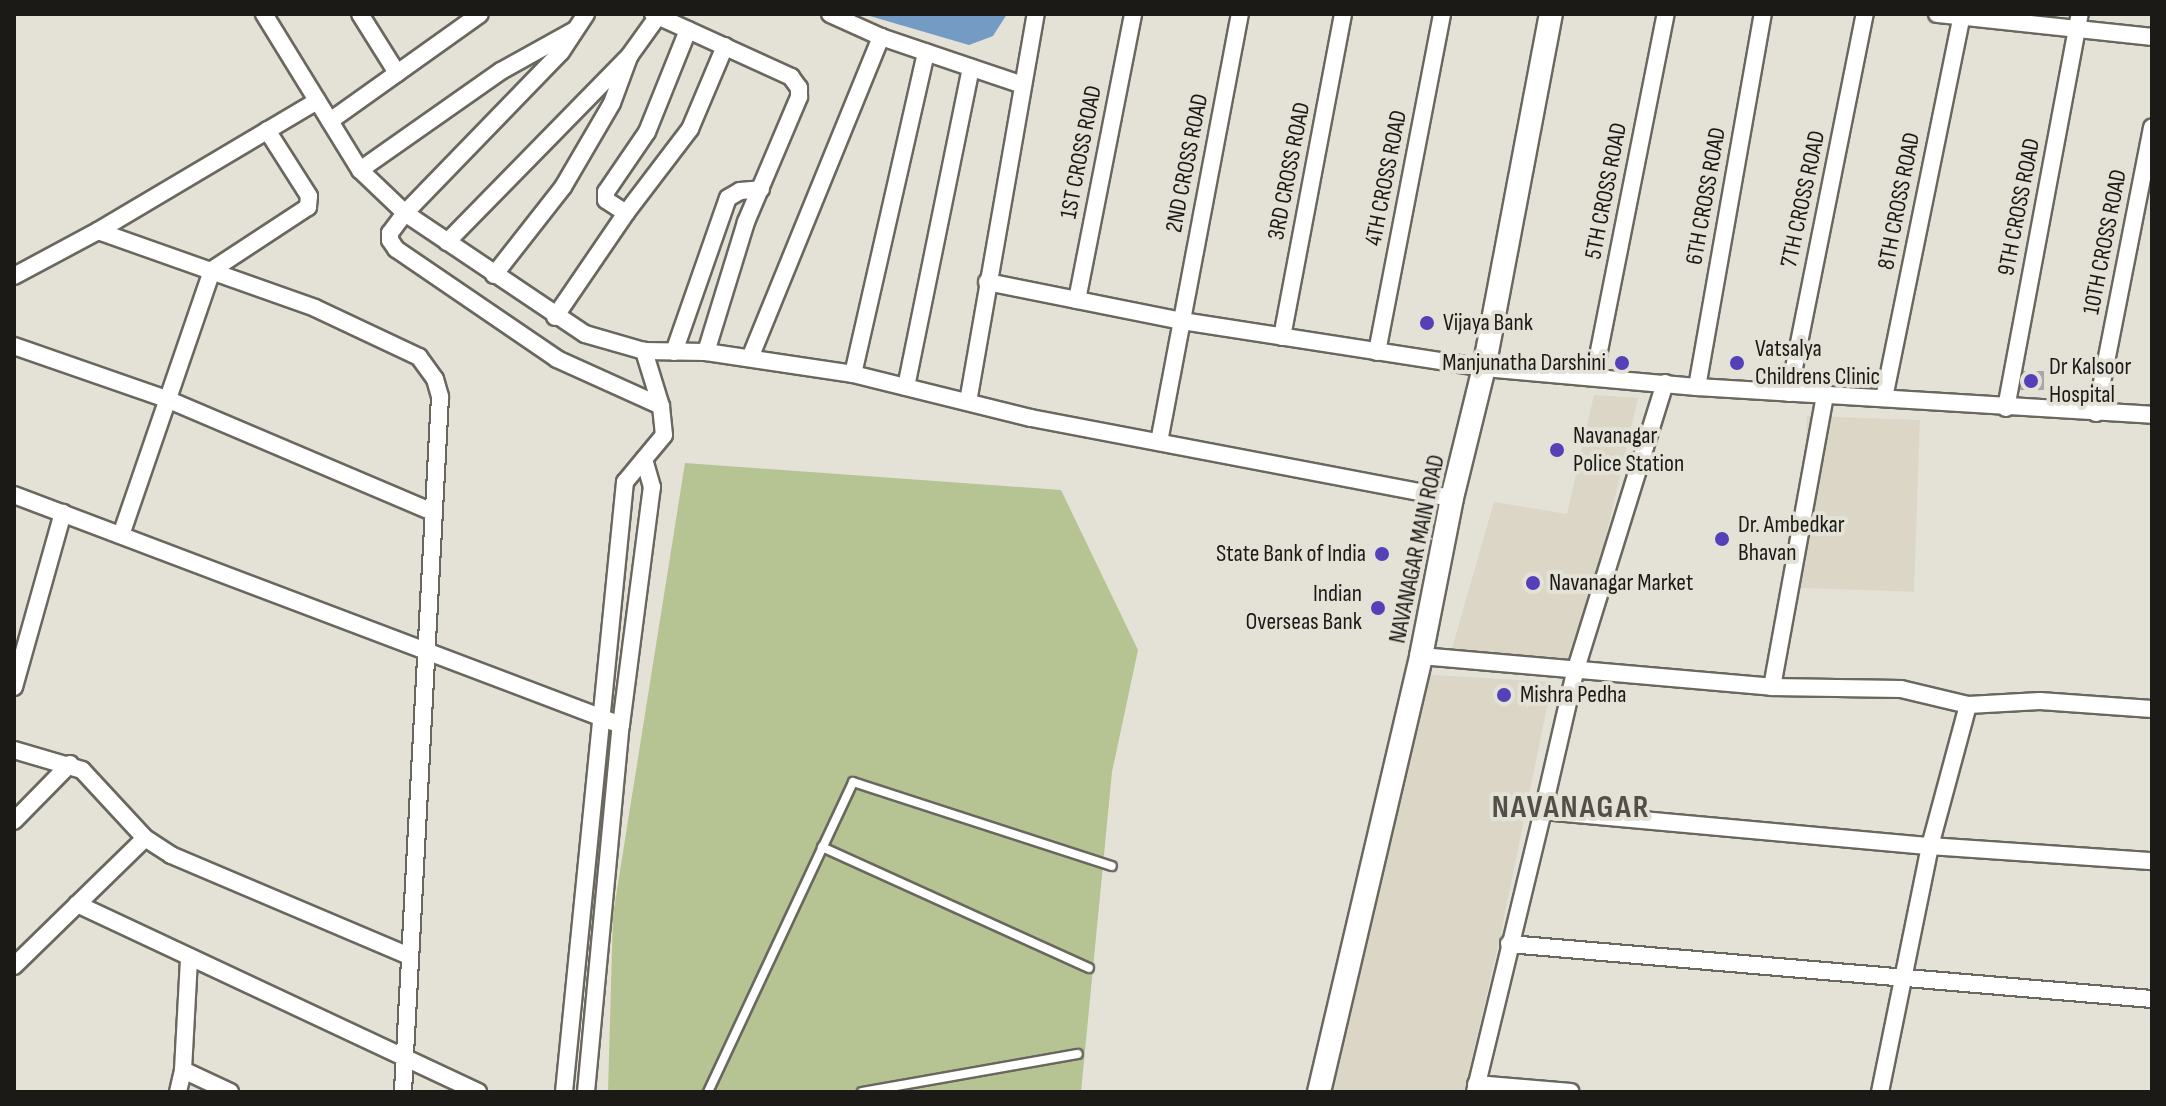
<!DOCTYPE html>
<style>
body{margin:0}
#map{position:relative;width:2166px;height:1106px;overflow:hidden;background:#e4e1d7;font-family:"Sofia Sans Condensed",sans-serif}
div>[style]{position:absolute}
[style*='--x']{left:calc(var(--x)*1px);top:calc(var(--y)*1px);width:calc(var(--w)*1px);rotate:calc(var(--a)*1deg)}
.built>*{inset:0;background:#dbd6c5;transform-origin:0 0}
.green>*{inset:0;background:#b5c492}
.water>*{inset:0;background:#739bc3}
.building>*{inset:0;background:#ada4aa;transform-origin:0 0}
.roads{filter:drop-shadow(2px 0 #6a675f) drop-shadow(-2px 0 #6a675f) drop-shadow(0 2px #6a675f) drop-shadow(0 -2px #6a675f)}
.lane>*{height:8px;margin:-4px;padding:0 4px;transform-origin:4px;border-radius:4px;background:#fff}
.street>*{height:16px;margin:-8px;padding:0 8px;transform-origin:8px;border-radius:8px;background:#fff}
.secondary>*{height:22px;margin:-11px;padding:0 11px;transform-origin:11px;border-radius:11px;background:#fff}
.dots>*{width:22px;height:22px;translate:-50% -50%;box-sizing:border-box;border:4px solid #e4e1d7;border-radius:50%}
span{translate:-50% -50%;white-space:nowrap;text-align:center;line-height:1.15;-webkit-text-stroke:8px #e4e1d7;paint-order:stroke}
.street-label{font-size:24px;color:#1b1a17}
.poi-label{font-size:24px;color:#1b1a17}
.left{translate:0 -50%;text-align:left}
.right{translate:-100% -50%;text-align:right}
.district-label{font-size:32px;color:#514f47;font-weight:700;letter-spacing:2px}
.frame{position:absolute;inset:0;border:16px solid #1b1a17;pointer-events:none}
</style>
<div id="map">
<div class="built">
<i style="clip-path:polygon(1594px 395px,1638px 398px,1575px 669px,1451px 652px,1494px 502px,1567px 514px)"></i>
<i style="left:1807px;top:416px;width:113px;height:172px;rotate:2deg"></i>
<i style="clip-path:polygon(1416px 674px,1552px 682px,1501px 933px,1464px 1092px,1324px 1092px)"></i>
</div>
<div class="green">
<i style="clip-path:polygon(685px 463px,1061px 490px,1138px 650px,1112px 772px,1081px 1092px,608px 1092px,613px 915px)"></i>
</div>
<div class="water">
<i style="clip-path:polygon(863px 14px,1007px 14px,993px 36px,969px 45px)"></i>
</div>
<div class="building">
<i style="left:2013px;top:371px;width:31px;height:19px"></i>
</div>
<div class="roads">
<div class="lane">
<i style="--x:822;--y:847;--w:293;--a:24.4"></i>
<i style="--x:708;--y:1092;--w:342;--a:-64.9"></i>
<i style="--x:853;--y:782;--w:272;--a:18"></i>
<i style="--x:862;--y:1092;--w:219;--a:-10"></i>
</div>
<div class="street">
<i style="--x:264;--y:14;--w:183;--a:58.4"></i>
<i style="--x:360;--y:170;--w:62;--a:43.7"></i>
<i style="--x:405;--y:213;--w:217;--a:33.9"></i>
<i style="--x:585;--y:334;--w:61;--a:16.1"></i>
<i style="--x:644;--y:351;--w:62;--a:0.9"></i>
<i style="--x:706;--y:352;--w:149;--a:8.5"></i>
<i style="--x:853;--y:374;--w:183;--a:13.9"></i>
<i style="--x:1031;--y:418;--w:429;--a:10.8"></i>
<i style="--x:360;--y:14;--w:70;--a:57.9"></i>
<i style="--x:586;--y:14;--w:45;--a:123.3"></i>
<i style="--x:561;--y:52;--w:224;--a:134.1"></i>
<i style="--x:405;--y:213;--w:25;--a:127"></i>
<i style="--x:390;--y:233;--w:7;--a:90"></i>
<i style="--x:390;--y:240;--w:11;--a:56"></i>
<i style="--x:396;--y:249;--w:195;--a:34.3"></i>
<i style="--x:557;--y:359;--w:114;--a:24.3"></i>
<i style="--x:653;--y:14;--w:152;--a:24.5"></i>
<i style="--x:791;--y:77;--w:14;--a:54"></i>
<i style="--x:799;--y:88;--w:9;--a:90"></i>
<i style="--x:799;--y:97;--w:136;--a:113"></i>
<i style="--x:746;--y:222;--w:136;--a:107.1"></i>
<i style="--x:830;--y:14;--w:56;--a:24.3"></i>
<i style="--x:881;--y:37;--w:150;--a:18.7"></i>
<i style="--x:1937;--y:14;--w:216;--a:6.1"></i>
<i style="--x:330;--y:121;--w:184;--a:-35.5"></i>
<i style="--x:360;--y:170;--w:172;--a:-35.1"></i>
<i style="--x:501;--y:71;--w:82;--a:-29.1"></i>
<i style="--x:626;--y:213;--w:24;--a:-147"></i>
<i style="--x:606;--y:200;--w:8;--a:-90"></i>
<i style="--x:606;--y:192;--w:73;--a:-55.7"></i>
<i style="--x:647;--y:132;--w:110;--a:-68.1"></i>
<i style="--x:98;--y:231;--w:230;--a:19.5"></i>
<i style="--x:315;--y:308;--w:115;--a:25.2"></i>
<i style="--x:419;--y:357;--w:27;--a:54"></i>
<i style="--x:435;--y:379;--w:19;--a:74"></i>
<i style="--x:440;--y:397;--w:696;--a:93.05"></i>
<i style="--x:447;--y:242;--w:262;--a:-45.6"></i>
<i style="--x:630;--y:55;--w:48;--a:-54.3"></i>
<i style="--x:494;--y:275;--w:112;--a:-51.9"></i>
<i style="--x:563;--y:187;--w:97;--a:-59.7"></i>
<i style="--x:612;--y:103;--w:49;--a:-69.7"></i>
<i style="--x:14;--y:276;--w:95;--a:-28.2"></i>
<i style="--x:98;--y:231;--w:255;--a:-30.7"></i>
<i style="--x:987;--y:282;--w:199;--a:11.3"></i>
<i style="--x:1182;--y:321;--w:306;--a:8.8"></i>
<i style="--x:1484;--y:368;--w:214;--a:5.1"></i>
<i style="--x:1697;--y:387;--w:456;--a:3.5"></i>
<i style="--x:1077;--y:300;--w:291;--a:-78.9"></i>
<i style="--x:555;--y:317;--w:126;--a:-55.7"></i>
<i style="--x:626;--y:213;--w:106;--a:-52.7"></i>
<i style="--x:690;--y:129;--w:90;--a:-67.1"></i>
<i style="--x:1282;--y:337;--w:329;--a:-79.3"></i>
<i style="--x:14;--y:346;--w:164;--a:19.2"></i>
<i style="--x:169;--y:400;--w:287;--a:23"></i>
<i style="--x:674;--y:352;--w:163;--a:-70.7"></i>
<i style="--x:728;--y:198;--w:14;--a:-30"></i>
<i style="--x:740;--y:191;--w:21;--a:-5"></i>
<i style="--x:1377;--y:352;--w:344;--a:-79.1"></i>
<i style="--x:750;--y:358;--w:347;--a:-67.8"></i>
<i style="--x:853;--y:374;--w:330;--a:-77.2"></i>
<i style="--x:1594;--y:376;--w:369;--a:-78.8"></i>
<i style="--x:1665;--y:383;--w:299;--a:107.3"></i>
<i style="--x:1576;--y:668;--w:147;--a:103"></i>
<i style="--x:1543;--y:811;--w:389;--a:5.2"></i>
<i style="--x:1930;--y:846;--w:223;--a:3.9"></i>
<i style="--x:906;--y:387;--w:326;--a:-78.5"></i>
<i style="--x:1697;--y:387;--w:379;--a:-80"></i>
<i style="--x:1789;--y:393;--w:387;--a:-78.7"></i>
<i style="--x:1884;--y:398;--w:392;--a:-78.5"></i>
<i style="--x:968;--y:402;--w:394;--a:-80.1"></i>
<i style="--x:2006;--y:408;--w:401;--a:-79.4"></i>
<i style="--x:2096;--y:413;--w:291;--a:-78.9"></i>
<i style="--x:1159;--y:442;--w:436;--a:-79.3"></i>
<i style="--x:14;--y:495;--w:649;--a:20.75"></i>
<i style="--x:121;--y:535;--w:280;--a:-71"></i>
<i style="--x:212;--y:270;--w:115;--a:-33.3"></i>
<i style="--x:308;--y:207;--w:11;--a:-85"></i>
<i style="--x:309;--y:196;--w:78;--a:-122.5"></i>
<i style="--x:1421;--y:656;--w:352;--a:5"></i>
<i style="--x:1772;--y:687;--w:129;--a:0.9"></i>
<i style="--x:1901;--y:689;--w:69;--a:13.4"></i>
<i style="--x:1968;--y:705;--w:72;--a:-3.2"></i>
<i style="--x:2040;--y:701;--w:112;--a:4.1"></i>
<i style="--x:14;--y:687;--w:181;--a:-74.3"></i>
<i style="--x:1772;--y:687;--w:297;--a:-79.7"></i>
<i style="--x:14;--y:750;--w:71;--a:16.4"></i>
<i style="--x:82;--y:770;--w:93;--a:47.2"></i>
<i style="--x:145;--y:838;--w:31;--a:33"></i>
<i style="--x:171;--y:855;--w:259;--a:23"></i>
<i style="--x:14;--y:821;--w:80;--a:-45.5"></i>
<i style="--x:77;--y:904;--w:443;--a:25.1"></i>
<i style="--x:1509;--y:944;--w:645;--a:4.89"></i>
<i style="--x:14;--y:966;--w:183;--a:-44.3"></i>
<i style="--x:183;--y:1070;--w:52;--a:25.1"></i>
<i style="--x:1476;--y:1084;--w:95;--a:4.8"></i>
<i style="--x:178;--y:1092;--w:23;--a:-77"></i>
<i style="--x:183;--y:1070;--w:112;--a:-86.9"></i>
<i style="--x:564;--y:1092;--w:613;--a:-84.29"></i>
<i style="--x:625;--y:482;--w:61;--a:-50.3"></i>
<i style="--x:664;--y:435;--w:29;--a:-96"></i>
<i style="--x:661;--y:406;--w:58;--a:-107.2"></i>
<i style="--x:586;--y:1092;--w:369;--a:-84.6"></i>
<i style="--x:621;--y:725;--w:240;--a:-82.6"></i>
<i style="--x:652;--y:487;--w:29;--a:-106"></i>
<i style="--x:1475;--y:1092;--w:289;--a:-76.4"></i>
<i style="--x:1880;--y:1092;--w:251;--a:-78.5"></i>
<i style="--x:1930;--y:846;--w:146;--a:-74.9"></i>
</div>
<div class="secondary">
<i style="--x:1319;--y:1092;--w:448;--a:-76.8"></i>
<i style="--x:1421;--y:656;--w:161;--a:-78.9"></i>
<i style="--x:1452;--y:498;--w:134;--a:-76.2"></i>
<i style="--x:1484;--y:368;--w:360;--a:-79.3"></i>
</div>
</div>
<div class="dots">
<i style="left:1427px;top:323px;background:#5540b7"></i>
<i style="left:1622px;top:363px;background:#5540b7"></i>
<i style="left:1737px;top:363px;background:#5540b7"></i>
<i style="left:2031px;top:381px;background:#5540b7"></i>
<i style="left:1557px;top:450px;background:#5540b7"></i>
<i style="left:1722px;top:539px;background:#5540b7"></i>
<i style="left:1382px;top:554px;background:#5540b7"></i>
<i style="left:1533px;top:583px;background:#5540b7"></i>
<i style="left:1378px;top:608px;background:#5540b7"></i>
<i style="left:1504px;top:695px;background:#5540b7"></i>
</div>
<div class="street-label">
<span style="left:1081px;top:152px;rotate:-79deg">1ST CROSS ROAD</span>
<span style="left:1187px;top:163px;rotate:-79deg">2ND CROSS ROAD</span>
<span style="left:1289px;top:171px;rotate:-79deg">3RD CROSS ROAD</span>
<span style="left:1386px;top:178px;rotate:-79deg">4TH CROSS ROAD</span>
<span style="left:1606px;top:191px;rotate:-79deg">5TH CROSS ROAD</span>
<span style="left:1706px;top:196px;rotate:-80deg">6TH CROSS ROAD</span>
<span style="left:1803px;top:199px;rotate:-78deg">7TH CROSS ROAD</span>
<span style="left:1899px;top:201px;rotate:-79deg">8TH CROSS ROAD</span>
<span style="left:2019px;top:207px;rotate:-79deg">9TH CROSS ROAD</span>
<span style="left:2105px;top:242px;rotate:-79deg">10TH CROSS ROAD</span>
<span style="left:1417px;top:549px;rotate:-78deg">NAVANAGAR MAIN ROAD</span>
</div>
<div class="poi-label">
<span class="left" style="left:1443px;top:323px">Vijaya Bank</span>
<span class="left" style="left:1755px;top:363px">Vatsalya<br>Childrens Clinic</span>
<span class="right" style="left:1606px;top:363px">Manjunatha Darshini</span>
<span class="left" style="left:2049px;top:381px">Dr Kalsoor<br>Hospital</span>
<span class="left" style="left:1573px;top:450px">Navanagar<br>Police Station</span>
<span class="left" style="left:1738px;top:539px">Dr. Ambedkar<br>Bhavan</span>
<span class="right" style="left:1366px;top:554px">State Bank of India</span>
<span class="left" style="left:1549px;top:583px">Navanagar Market</span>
<span class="right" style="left:1362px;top:608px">Indian<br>Overseas Bank</span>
<span class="left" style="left:1520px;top:695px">Mishra Pedha</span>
</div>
<div class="district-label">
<span style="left:1571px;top:808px">NAVANAGAR</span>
</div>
<div class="frame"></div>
</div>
